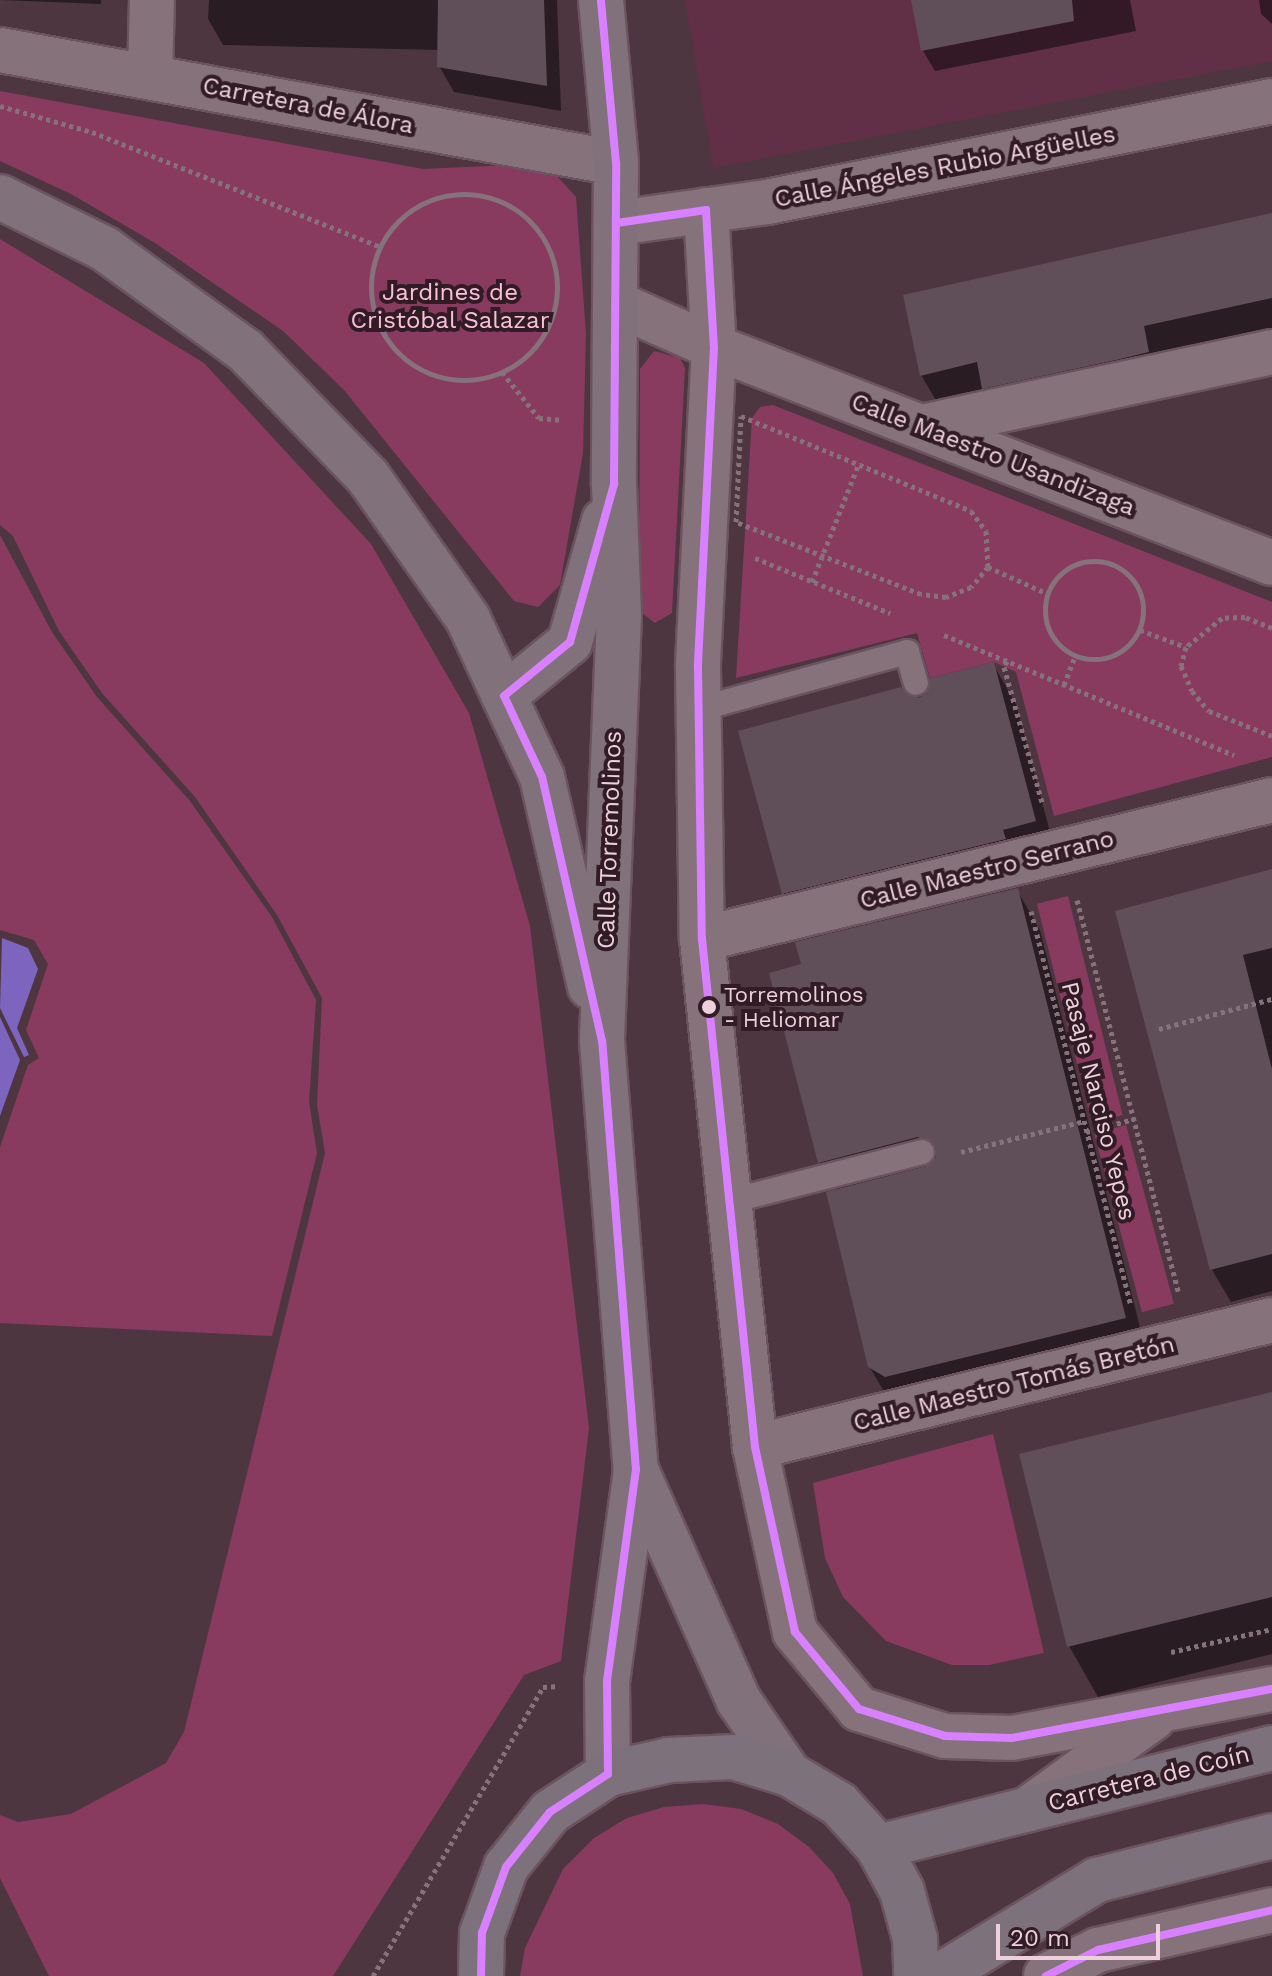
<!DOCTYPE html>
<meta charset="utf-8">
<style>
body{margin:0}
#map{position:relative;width:1272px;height:1976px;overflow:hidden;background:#4e3641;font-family:"Work Sans",sans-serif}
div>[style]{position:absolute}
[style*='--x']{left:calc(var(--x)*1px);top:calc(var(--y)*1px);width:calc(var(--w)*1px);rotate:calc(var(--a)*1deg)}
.built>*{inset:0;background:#613046}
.green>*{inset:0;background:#883b5f;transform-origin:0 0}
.water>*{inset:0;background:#7d64be}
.shadow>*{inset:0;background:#0007}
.building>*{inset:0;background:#604e59}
.path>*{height:5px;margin-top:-2.5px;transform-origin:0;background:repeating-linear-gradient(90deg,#85727b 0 4px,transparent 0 8px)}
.path>.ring{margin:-2.5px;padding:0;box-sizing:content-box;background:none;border:5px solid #85727b;border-radius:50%}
.roads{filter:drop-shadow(2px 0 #6b545f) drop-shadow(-2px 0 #6b545f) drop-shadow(0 2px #6b545f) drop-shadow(0 -2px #6b545f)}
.lane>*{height:24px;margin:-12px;padding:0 12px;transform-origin:12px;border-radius:12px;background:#85727a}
.street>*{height:44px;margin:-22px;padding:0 22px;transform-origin:22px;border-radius:22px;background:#85727a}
.secondary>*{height:44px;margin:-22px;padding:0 22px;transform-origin:22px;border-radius:22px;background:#81717a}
.primary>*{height:44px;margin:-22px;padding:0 22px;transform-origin:22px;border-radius:22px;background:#7d717b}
.bus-1>*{height:8px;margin:-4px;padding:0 4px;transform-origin:4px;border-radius:4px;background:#d880ff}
.dots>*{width:22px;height:22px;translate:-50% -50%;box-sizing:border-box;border:4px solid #311c25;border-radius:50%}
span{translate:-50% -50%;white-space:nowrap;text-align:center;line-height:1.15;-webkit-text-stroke:8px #311c25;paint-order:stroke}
.bus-label{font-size:22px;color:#eed0db}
.left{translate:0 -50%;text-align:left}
.street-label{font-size:24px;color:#eed0db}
.park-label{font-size:24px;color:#f9c1d7}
.scale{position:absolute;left:996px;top:1924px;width:164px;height:36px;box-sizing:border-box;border:4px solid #eed0db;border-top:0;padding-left:10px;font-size:24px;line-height:28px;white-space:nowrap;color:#eed0db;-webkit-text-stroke:6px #311c25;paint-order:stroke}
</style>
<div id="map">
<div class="built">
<i style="clip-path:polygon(685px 0,1272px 0,1272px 61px,713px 168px)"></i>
</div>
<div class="green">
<i style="clip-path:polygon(0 91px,423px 169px,529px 164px,557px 176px,576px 197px,586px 334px,583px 453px,560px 585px,538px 607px,514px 601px,344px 390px,283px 331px,155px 243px,71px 194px,0 161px)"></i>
<i style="clip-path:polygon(0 239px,204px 363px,371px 544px,469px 713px,530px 926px,589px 1428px,561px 1661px,524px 1675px,333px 1976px,49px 1976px,0 1878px,0 1815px,18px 1822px,71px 1814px,166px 1763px,184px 1732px,325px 1153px,317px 1105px,322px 998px,277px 915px,195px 797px,102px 693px,59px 631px,13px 536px,0 525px)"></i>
<i style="clip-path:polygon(654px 351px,680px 358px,685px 368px,672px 613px,655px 623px,639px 611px,640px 369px)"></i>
<i style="clip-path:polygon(773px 405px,1272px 602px,1272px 757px,1054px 816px,1016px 672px,994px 662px,930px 678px,917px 633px,736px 678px,752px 418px,760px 407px)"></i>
<i style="clip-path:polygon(0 535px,52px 632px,97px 697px,190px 801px,272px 917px,316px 1000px,309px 1102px,317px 1153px,272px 1336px,0 1323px,0 1147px,28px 1065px,39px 1058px,26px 1030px,48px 964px,34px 940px,0 930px)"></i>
<i style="left:1068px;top:896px;width:226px;height:32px;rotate:76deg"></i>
<i style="left:1126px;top:1125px;width:185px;height:33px;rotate:75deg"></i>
<i style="clip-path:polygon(993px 1434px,1044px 1653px,989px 1665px,952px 1665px,886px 1641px,843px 1597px,825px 1558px,813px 1483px)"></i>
<i style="clip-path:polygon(703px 1804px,741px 1809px,778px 1824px,809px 1847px,833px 1873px,850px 1904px,863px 1976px,520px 1976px,525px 1948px,563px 1869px,594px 1838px,627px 1818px,664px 1807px)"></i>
</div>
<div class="water">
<i style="clip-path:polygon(2px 938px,28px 948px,38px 969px,17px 1028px,29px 1055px,24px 1057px,0 1008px)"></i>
<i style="clip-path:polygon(0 1017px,20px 1060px,0 1116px)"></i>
</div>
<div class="shadow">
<i style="clip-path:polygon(0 0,101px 0,101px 4px)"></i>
<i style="clip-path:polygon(209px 0,557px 0,561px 111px,454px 92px,439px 66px,439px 50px,223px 45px,208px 19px)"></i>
<i style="clip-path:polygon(913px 0,1130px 0,1136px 31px,935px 71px,923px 51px)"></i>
<i style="clip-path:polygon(1259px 0,1272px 0,1272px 24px,1261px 14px)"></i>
<i style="clip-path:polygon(1272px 216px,1272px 334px,940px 407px,921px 375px)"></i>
<i style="clip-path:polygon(993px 664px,1016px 704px,1058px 862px,807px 933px,784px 893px,905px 696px,920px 700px)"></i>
<i style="clip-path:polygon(1272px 872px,1272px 1291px,1231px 1302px,1212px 1270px,1117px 912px)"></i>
<i style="clip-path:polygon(1017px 890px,1040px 930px,1148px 1359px,893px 1407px,869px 1366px,837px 1191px,820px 1162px,803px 965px)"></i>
<i style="clip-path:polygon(1272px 1393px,1272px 1654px,1098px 1697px,1069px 1646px,1022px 1455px)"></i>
</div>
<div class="building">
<i style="clip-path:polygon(438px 0,544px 0,547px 86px,437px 67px)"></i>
<i style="clip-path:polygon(911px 0,1072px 0,1074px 21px,921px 51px)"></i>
<i style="clip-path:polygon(1272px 213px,1272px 298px,1144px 326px,1149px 352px,1116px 360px,982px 389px,977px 362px,920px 376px,903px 295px)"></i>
<i style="clip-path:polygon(994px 662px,1036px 821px,1003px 830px,1006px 839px,782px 894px,738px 731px,901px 687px,906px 694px,919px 698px,927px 693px,930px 678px)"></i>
<i style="clip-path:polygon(1272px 869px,1272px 948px,1243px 955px,1272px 1069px,1272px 1254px,1210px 1270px,1115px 911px)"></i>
<i style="clip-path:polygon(1018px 888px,1126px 1318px,885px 1377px,868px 1367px,826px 1192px,926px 1166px,936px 1157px,936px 1148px,918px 1137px,818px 1163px,769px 973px,801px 964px,795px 942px)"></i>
<i style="clip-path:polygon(1272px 1392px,1272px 1597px,1067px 1647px,1019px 1454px)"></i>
</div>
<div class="path">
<i style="--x:0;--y:106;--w:96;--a:15.8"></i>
<i style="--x:92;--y:132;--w:309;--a:21.7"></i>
<i class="ring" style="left:371px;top:194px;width:181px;height:181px"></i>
<i style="--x:502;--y:372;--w:59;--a:51.2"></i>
<i style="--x:539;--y:418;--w:24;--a:5"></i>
<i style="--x:741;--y:416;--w:249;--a:22.4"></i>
<i style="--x:971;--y:511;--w:25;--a:53"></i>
<i style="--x:986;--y:531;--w:36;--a:87"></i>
<i style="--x:988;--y:567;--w:26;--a:130"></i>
<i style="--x:971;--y:587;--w:27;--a:158"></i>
<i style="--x:946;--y:597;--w:25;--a:-173"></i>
<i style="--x:921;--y:594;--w:199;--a:-158.7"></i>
<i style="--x:736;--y:522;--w:106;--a:-87.3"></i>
<i style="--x:755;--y:558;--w:146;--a:22.2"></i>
<i class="ring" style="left:1045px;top:561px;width:93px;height:93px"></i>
<i style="--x:988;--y:567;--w:66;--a:24.2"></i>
<i style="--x:812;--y:582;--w:128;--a:-68.4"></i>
<i style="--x:1272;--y:628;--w:29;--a:-158"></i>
<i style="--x:1245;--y:617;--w:23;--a:178"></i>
<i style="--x:1222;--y:618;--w:46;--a:141.1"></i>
<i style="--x:1186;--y:647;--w:20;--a:105"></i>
<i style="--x:1181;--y:666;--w:27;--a:66"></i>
<i style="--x:1192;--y:691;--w:26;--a:50"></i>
<i style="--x:1209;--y:711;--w:68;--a:21.6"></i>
<i style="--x:1140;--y:630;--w:49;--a:20.3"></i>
<i style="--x:944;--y:635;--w:314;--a:22.5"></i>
<i style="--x:1007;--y:661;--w:7;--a:117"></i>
<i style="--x:1004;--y:667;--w:144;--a:74.3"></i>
<i style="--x:1064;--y:685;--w:31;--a:-69"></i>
<i style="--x:1077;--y:900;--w:406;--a:75.5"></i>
<i style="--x:1031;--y:911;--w:406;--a:75.8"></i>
<i style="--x:1159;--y:1029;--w:117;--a:-14.9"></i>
<i style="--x:1086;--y:1132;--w:50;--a:-15.2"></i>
<i style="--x:961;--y:1152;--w:127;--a:-14.1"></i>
<i style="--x:1171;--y:1652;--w:104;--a:-12.8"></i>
<i style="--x:373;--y:1976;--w:335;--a:-59.5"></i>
<i style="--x:543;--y:1687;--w:16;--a:-4"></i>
</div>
<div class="roads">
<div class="lane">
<i style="--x:699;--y:709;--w:216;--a:-15.3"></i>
<i style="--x:907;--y:652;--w:32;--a:74"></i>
<i style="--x:731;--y:1201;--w:197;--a:-14.4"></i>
</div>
<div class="street">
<i style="--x:0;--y:50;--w:626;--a:10.39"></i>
<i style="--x:150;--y:76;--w:76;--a:-88.5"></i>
<i style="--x:706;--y:210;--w:137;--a:86.7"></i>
<i style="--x:714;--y:347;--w:320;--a:92.9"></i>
<i style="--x:698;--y:667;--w:272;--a:89.2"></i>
<i style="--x:702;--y:939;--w:511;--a:84.04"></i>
<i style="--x:755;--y:1447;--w:189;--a:77.8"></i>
<i style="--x:795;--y:1632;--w:100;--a:50.3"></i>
<i style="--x:859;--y:1709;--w:90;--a:17.4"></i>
<i style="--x:945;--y:1736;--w:67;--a:1.7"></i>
<i style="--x:1012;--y:1738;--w:265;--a:-10.7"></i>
<i style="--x:617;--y:223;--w:151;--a:-8"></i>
<i style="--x:767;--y:202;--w:515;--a:-11.31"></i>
<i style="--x:617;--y:304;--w:106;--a:23.9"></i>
<i style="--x:714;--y:347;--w:598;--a:21.16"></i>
<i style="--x:922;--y:427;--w:358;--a:-12.1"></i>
<i style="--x:702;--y:939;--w:587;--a:-13.7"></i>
<i style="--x:755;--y:1447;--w:532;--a:-13.8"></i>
<i style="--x:1028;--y:1809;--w:155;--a:-36.1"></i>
<i style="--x:1046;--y:1976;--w:58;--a:-26.6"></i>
<i style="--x:1098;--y:1950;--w:179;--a:-12.9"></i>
</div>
<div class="secondary">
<i style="--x:601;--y:0;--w:164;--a:84.7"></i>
<i style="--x:616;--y:163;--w:321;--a:90.4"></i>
<i style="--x:614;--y:484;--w:131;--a:87.8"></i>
<i style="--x:619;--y:615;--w:426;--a:92.3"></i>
<i style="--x:602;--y:1041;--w:430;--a:85.5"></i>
<i style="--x:636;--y:1470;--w:213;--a:97.8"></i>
<i style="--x:607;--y:1681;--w:93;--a:89.4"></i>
<i style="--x:0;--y:197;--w:117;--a:26.3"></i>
<i style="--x:105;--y:249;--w:174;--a:35.9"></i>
<i style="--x:246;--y:351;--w:175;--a:45.9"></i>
<i style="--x:368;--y:477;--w:174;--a:54.8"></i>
<i style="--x:468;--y:619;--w:174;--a:64.9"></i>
<i style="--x:542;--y:777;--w:215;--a:77.1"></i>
<i style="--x:504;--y:696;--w:85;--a:-39.3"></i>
<i style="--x:570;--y:642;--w:126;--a:-74.3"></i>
<i style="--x:636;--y:1470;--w:253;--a:66"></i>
<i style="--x:739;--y:1701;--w:88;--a:55.6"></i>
</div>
<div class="primary">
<i style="--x:878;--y:1847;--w:406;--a:-14.1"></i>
<i style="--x:481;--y:1976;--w:43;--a:-88.7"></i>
<i style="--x:482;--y:1933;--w:70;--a:-70"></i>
<i style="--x:506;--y:1867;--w:70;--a:-51.3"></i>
<i style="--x:550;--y:1812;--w:69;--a:-33.2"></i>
<i style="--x:608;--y:1774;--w:63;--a:-12.9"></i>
<i style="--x:669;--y:1760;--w:64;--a:-2.7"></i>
<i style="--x:733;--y:1757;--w:59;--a:16.9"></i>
<i style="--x:789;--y:1774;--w:58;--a:31"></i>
<i style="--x:839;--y:1804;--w:58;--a:47.8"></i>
<i style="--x:878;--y:1847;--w:50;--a:61.4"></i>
<i style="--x:902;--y:1891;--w:50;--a:74.8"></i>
<i style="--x:915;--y:1939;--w:37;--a:88"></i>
<i style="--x:939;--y:1976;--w:185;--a:-31.3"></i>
<i style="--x:1097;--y:1880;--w:180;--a:-14.1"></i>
</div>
</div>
<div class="bus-1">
<i style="--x:617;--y:223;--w:90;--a:-8.3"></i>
<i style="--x:706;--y:210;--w:137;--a:86.7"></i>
<i style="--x:714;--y:347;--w:320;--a:92.9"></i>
<i style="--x:698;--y:667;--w:272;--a:89.2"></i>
<i style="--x:702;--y:939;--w:511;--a:84.04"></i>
<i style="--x:755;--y:1447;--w:189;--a:77.8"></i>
<i style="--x:795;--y:1632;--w:100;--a:50.3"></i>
<i style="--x:859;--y:1709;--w:90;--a:17.4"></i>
<i style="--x:945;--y:1736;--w:67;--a:1.7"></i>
<i style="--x:1012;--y:1738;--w:265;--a:-10.7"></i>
<i style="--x:481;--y:1976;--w:43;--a:-88.7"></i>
<i style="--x:482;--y:1933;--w:70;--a:-70"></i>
<i style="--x:506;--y:1867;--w:70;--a:-51.3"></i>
<i style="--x:550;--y:1812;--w:69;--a:-33.2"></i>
<i style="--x:608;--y:1774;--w:93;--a:-90.6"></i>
<i style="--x:607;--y:1681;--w:213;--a:-82.2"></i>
<i style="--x:636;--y:1470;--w:430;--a:-94.5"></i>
<i style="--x:602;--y:1041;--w:271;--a:-102.8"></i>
<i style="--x:542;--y:777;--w:89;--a:-115.1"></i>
<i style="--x:504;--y:696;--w:85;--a:-39.3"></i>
<i style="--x:570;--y:642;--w:164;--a:-74.4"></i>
<i style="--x:614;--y:484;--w:321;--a:-89.6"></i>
<i style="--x:616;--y:163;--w:164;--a:-95.3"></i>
<i style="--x:1046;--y:1976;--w:58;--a:-26.6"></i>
<i style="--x:1098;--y:1950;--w:179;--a:-12.9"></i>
</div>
<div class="dots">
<i style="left:709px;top:1007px;background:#eed0db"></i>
</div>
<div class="bus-label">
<span class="left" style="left:724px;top:1007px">Torremolinos<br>- Heliomar</span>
</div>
<div class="street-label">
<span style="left:308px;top:106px;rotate:11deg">Carretera de Álora</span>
<span style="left:945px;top:167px;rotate:-11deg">Calle Ángeles Rubio Argüelles</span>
<span style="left:993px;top:455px;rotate:21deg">Calle Maestro Usandizaga</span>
<span style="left:610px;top:840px;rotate:-88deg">Calle Torremolinos</span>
<span style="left:987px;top:870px;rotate:-14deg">Calle Maestro Serrano</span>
<span style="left:1098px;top:1101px;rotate:76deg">Pasaje Narciso Yepes</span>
<span style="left:1014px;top:1384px;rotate:-14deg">Calle Maestro Tomás Bretón</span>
<span style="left:1149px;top:1779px;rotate:-14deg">Carretera de Coín</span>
</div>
<div class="park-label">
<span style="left:450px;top:307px">Jardines de<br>Cristóbal Salazar</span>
</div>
<div class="scale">20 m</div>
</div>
